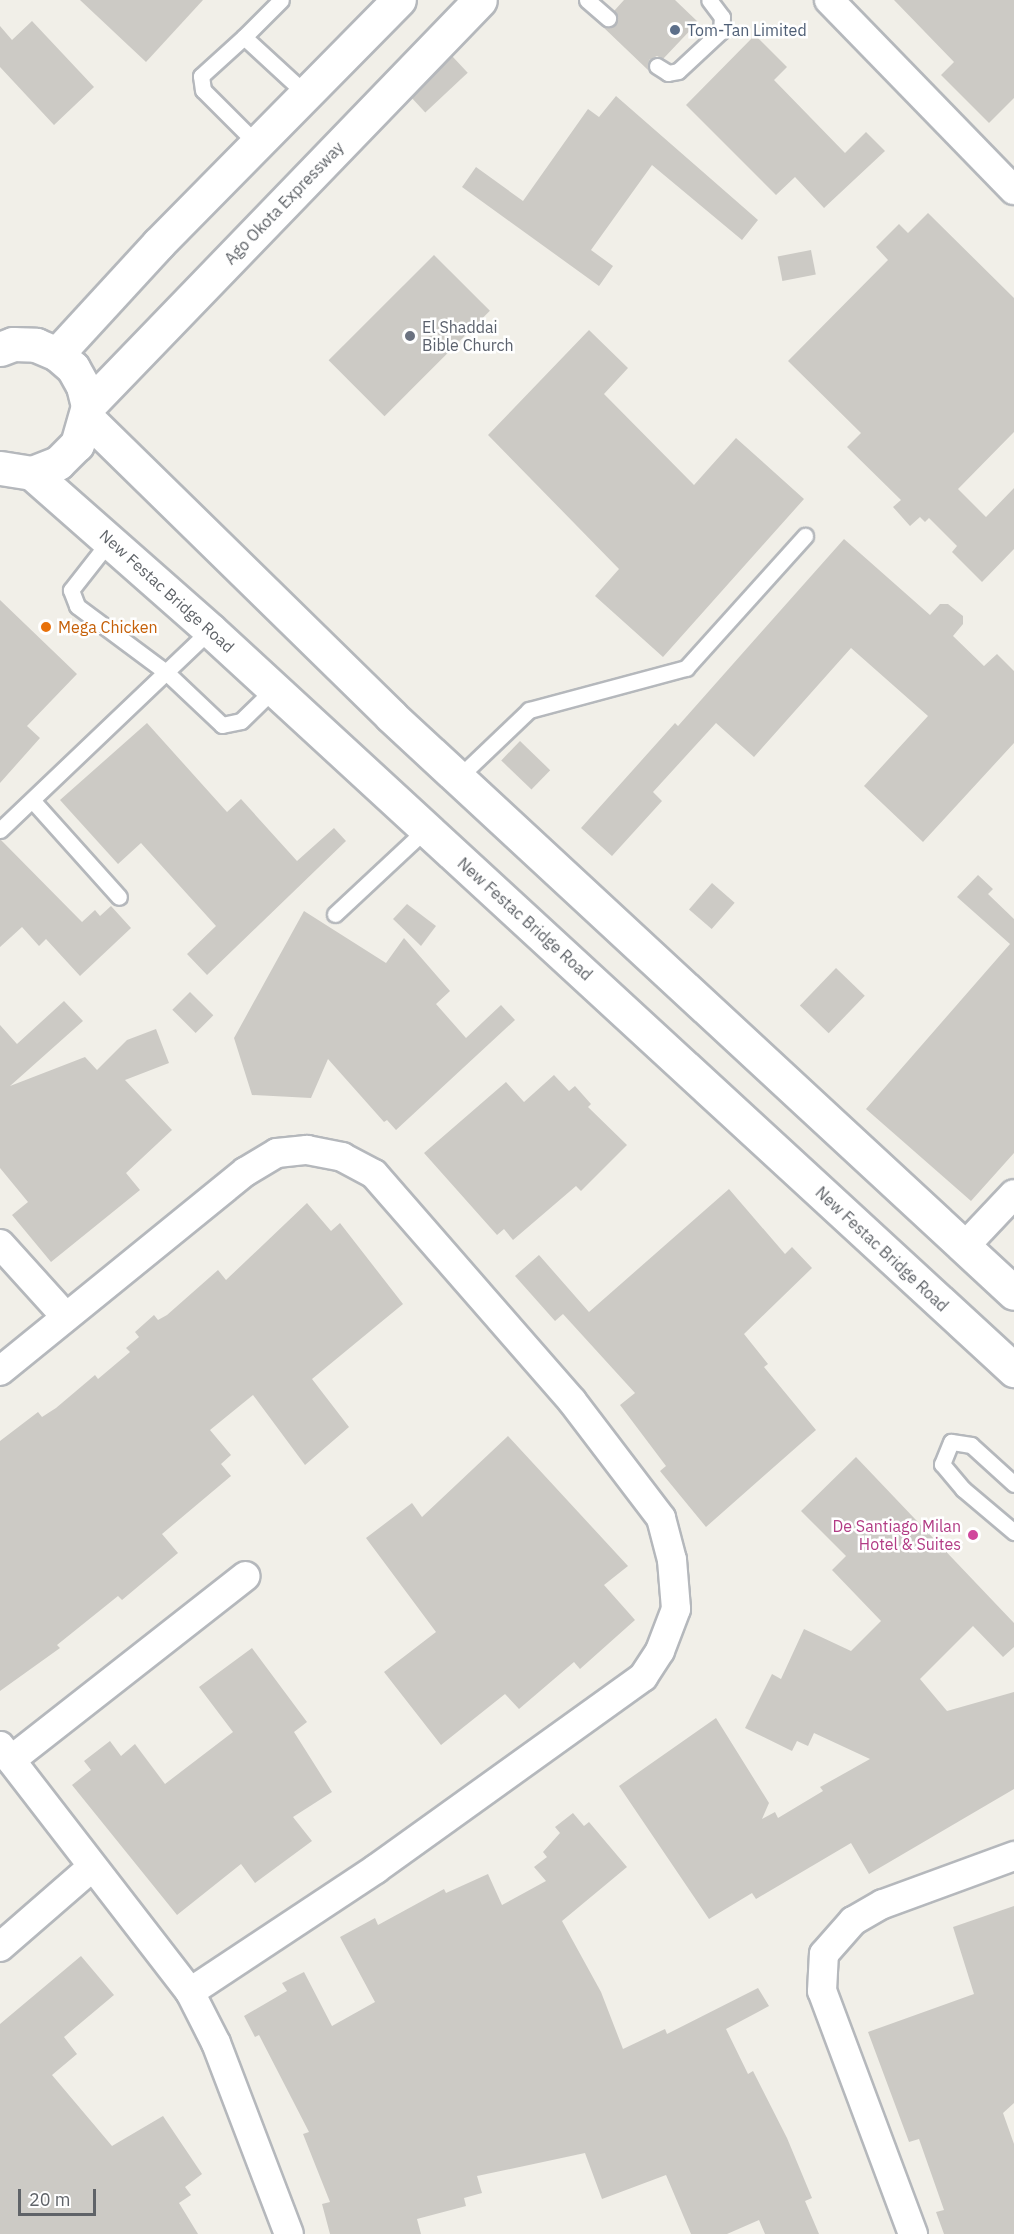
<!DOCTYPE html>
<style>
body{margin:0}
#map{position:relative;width:1014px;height:2234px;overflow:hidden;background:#f1efe8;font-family:"IBM Plex Sans",sans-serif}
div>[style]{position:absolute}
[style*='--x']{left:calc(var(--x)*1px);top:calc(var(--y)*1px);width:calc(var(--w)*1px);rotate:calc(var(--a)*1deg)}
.building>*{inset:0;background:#cccac5;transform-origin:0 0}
.roads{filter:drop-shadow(2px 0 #b5b8bc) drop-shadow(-2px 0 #b5b8bc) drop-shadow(0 2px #b5b8bc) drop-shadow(0 -2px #b5b8bc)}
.service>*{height:15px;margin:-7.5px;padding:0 7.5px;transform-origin:7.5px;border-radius:7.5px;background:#fff}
.minor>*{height:28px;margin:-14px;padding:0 14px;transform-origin:14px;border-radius:14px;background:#fff}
.secondary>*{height:33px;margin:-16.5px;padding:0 16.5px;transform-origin:16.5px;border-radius:16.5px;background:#fff}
.dots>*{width:16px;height:16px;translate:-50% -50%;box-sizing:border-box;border:3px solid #fff;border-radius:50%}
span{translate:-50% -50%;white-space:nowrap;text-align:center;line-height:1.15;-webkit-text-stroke:5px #fff;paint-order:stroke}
.service-label{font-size:16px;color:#4e5e75}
.left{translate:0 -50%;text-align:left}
.street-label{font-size:16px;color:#5f6368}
.worship-label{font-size:16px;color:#5b616d}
.food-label{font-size:16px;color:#c56008}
.hotel-label{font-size:16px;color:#b23c85}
.right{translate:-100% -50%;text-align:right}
.scale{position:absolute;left:18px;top:2189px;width:78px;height:27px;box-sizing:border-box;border:3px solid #5f6368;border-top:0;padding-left:8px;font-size:18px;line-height:21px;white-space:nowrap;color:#5f6368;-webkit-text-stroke:4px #fff;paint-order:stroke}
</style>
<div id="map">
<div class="building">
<i style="clip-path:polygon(80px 0,203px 0,146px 62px)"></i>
<i style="clip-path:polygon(624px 0,675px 0,698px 22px,663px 59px,657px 56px,649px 60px,648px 70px,602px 26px,615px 25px,614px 11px)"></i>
<i style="clip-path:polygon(894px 0,1014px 0,1014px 98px,989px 123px,941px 75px,954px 62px)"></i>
<i style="clip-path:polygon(32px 21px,94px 87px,54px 125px,0 67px,0 26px,12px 40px)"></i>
<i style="clip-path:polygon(755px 35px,787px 67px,774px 80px,845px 153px,866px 132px,885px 151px,824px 208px,795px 177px,776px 195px,686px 105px)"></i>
<i style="left:452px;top:56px;width:23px;height:58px;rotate:47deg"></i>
<i style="clip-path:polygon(616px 96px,758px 220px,742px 240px,652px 165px,591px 250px,613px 266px,599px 286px,462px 187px,476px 167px,523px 201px,588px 109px,599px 117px)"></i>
<i style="clip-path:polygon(928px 213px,1014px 298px,1014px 432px,958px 489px,986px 517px,1014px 488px,1014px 549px,982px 582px,952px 552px,957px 546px,929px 518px,925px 522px,920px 517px,910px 526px,893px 507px,901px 500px,847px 447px,861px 433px,788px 361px,888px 260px,876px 247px,899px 224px,908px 233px)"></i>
<i style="left:811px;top:250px;width:25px;height:34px;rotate:79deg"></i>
<i style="left:434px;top:255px;width:79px;height:149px;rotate:45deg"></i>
<i style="clip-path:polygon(589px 330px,628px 368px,604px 394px,694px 485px,736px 438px,804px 499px,663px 657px,595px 596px,619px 569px,488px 435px)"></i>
<i style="clip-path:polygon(844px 539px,930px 615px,940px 604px,948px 604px,963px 616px,963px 624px,953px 636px,984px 666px,997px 654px,1014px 671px,1014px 743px,923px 842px,864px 786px,928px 716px,851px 648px,754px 757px,716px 723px,653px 792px,662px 801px,612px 856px,581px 828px,675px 723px,678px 726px)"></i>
<i style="clip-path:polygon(0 600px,77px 674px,27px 726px,40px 738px,0 783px)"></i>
<i style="clip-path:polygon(147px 723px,227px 812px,241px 799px,297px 861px,334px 828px,346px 841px,207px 975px,187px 954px,216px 926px,141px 843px,118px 864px,60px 800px)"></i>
<i style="left:520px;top:741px;width:42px;height:27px;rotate:44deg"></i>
<i style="clip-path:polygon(0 839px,82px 922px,95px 910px,100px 916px,111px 906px,131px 928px,80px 976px,46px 939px,39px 946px,22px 927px,0 947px)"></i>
<i style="clip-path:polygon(978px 875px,993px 889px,988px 894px,1014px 919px,1014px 1153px,971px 1201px,866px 1109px,1010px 944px,957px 897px)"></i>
<i style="left:712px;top:883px;width:30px;height:35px;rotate:41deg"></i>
<i style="clip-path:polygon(407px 904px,436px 926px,421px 946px,393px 919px)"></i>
<i style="clip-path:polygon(304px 911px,386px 963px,404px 938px,450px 991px,436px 1004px,466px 1038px,501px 1005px,515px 1020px,396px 1130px,387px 1120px,384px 1122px,328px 1059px,311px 1098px,252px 1095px,234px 1038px)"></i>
<i style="left:836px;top:968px;width:40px;height:52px;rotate:44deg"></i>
<i style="left:190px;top:992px;width:33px;height:25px;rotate:45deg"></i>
<i style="clip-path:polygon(64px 1001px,83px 1021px,10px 1086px,85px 1057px,97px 1070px,127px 1040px,156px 1029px,169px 1063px,125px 1080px,172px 1130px,126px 1173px,140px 1190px,51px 1262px,12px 1215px,28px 1202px,0 1168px,0 1025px,17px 1044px)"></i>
<i style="clip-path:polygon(554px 1075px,569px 1091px,575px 1086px,591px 1104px,588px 1107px,627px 1145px,581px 1191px,576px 1186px,513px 1240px,504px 1229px,497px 1235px,424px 1153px,506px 1082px,524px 1102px)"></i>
<i style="clip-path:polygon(729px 1189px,785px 1254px,792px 1247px,812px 1268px,744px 1334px,768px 1364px,764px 1367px,816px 1430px,706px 1527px,660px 1471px,666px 1466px,620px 1405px,635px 1393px,563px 1314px,555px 1321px,515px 1276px,539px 1255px,589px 1312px)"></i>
<i style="clip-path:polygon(307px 1203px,331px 1231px,340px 1223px,403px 1304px,312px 1379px,349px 1427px,305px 1465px,253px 1395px,210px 1430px,231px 1455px,221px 1464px,231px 1476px,162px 1534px,178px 1553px,122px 1600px,118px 1596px,57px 1645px,60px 1648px,0 1691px,0 1441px,38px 1412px,42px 1417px,56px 1408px,95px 1375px,98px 1379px,130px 1352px,126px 1348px,139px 1337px,135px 1332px,154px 1315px,158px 1320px,167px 1315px,218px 1270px,226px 1280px)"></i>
<i style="clip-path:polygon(508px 1436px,628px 1566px,604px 1585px,635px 1620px,580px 1669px,574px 1662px,519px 1709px,505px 1694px,441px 1745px,384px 1672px,436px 1632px,366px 1538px,412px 1503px,422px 1517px)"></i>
<i style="clip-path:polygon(856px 1457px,1014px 1623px,1014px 1647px,1003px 1657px,973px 1626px,920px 1679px,947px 1711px,1014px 1692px,1014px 1789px,869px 1874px,851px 1843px,756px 1899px,752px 1893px,709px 1919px,619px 1786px,716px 1718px,769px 1803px,762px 1819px,775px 1812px,778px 1818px,823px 1791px,820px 1787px,870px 1759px,814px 1733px,808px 1746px,797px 1741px,792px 1751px,745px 1728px,772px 1674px,781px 1679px,804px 1629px,851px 1651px,881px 1621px,832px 1570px,846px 1556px,801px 1511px)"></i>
<i style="clip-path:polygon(252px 1648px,307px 1722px,294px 1732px,332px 1792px,293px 1817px,312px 1841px,255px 1883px,241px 1864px,177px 1915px,72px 1785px,91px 1770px,84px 1761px,110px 1741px,121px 1756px,135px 1744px,165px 1784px,233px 1732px,199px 1687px)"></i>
<i style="clip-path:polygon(573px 1813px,584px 1826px,589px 1822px,627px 1867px,562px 1921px,601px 1992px,623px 2049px,665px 2029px,667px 2034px,758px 1988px,769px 2006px,726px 2029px,748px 2074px,753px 2071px,787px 2138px,812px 2198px,805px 2201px,819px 2234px,765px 2234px,759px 2220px,727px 2234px,691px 2234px,666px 2175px,602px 2199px,585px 2153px,477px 2176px,482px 2193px,464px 2198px,466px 2206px,417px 2219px,421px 2234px,330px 2234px,322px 2204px,330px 2202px,303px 2134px,309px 2132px,259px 2035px,255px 2037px,244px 2016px,287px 1991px,282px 1983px,304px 1972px,332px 2026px,375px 2002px,340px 1937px,375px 1918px,378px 1925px,444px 1889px,446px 1893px,488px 1874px,502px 1905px,546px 1881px,534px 1867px,547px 1857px,543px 1852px,560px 1833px,555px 1827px)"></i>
<i style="clip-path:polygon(1014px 1906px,1014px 2103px,1003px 2113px,1014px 2144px,1014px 2234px,944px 2234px,936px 2212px,944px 2210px,919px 2139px,909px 2142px,868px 2032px,974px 1994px,953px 1927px)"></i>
<i style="clip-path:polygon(81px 1956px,114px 1995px,64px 2037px,77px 2054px,52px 2075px,112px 2146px,163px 2116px,202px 2174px,185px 2187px,191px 2195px,179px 2203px,198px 2234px,0 2234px,0 2024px)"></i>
</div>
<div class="roads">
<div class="service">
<i style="--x:587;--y:0;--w:28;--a:41"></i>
<i style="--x:244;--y:37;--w:52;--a:-45"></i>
<i style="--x:657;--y:66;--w:13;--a:32"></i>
<i style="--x:668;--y:73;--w:10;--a:-11"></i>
<i style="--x:678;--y:71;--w:59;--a:-42.9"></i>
<i style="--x:721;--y:31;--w:14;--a:-86"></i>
<i style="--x:722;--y:17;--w:21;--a:-127"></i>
<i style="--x:257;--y:144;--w:76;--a:-135"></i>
<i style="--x:203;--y:90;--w:14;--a:-98"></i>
<i style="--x:201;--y:76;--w:58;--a:-42.2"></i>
<i style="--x:244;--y:37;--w:84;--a:42.6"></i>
<i style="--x:111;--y:539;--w:65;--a:128.1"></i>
<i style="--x:71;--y:590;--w:17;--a:69"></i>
<i style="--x:77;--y:606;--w:111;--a:36.6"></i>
<i style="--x:166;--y:672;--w:77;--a:43.4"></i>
<i style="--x:222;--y:725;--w:19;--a:-12"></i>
<i style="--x:241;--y:721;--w:46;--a:-44.1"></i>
<i style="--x:459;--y:777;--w:97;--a:-43.7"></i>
<i style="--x:529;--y:710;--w:163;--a:-15"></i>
<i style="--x:686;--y:668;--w:178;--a:-48"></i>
<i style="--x:32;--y:800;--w:130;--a:48.1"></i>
<i style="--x:0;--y:830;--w:290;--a:-43.6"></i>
<i style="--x:335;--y:914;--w:125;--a:-43"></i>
<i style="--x:1014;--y:1484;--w:58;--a:-137.8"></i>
<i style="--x:971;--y:1445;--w:20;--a:-171"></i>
<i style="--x:951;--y:1442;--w:24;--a:112"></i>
<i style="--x:942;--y:1464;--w:33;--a:50"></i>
<i style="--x:963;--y:1489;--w:67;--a:40.1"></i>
</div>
<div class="minor">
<i style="--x:829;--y:0;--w:265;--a:45.8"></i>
<i style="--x:0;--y:1244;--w:97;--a:47.9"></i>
<i style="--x:965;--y:1246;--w:71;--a:-46.7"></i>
<i style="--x:0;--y:1371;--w:316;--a:-39.1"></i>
<i style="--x:245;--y:1172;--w:37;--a:-31"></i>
<i style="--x:277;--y:1153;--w:30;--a:-6"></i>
<i style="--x:307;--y:1150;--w:36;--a:11"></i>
<i style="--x:342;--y:1157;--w:36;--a:28"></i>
<i style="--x:374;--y:1174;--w:301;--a:48.9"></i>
<i style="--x:572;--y:1401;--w:147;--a:52.7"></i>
<i style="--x:661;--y:1518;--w:43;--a:75.3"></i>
<i style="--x:672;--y:1560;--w:49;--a:85.3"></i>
<i style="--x:676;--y:1609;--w:45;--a:110.9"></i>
<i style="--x:660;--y:1651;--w:31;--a:123"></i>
<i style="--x:643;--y:1677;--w:329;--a:144.3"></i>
<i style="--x:376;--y:1869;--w:223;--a:146.5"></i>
<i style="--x:0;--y:1746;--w:311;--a:52.3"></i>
<i style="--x:190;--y:1992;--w:57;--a:63"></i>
<i style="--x:216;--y:2043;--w:204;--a:69.1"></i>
<i style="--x:11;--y:1760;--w:298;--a:-38.1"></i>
<i style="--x:0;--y:1947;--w:121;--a:-41"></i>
<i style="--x:913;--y:2234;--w:259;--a:-110.5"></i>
<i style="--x:822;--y:1991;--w:37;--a:-87"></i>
<i style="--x:824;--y:1954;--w:44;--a:-48.7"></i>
<i style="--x:853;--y:1921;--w:34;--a:-30"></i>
<i style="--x:883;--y:1904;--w:140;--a:-20.1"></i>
</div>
<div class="secondary">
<i style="--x:0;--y:349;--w:14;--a:-21"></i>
<i style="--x:13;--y:344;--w:23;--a:2"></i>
<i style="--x:36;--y:345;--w:23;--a:23"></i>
<i style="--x:57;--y:354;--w:21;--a:41"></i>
<i style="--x:73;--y:368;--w:21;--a:61"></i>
<i style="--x:83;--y:386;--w:21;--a:76"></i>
<i style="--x:88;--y:406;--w:40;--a:106"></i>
<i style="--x:77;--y:444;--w:27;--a:135"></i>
<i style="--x:58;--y:463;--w:28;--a:159"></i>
<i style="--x:32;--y:473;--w:32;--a:-171"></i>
<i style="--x:57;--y:354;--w:149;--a:-47.4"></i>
<i style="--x:158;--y:244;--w:343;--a:-45.4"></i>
<i style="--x:88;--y:406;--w:564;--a:-46.01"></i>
<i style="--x:87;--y:418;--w:426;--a:44.4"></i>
<i style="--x:391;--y:716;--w:849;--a:42.8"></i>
<i style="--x:32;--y:473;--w:237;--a:41.4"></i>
<i style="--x:210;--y:630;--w:1093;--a:42.63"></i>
</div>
</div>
<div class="dots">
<i style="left:675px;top:30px;background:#5c6f8a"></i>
<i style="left:410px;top:336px;background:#6b7280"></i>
<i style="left:46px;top:627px;background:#e8710a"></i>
<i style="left:973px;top:1535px;background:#d1479c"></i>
</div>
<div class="service-label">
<span class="left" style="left:687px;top:30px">Tom-Tan Limited</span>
</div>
<div class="street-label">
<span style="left:284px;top:203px;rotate:-46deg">Ago Okota Expressway</span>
<span style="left:167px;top:591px;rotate:42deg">New Festac Bridge Road</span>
<span style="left:525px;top:919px;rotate:42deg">New Festac Bridge Road</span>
<span style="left:882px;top:1249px;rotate:43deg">New Festac Bridge Road</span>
</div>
<div class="worship-label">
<span class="left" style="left:422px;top:336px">El Shaddai<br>Bible Church</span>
</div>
<div class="food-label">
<span class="left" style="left:58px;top:627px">Mega Chicken</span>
</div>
<div class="hotel-label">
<span class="right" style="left:961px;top:1535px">De Santiago Milan<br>Hotel &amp; Suites</span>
</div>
<div class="scale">20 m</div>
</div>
